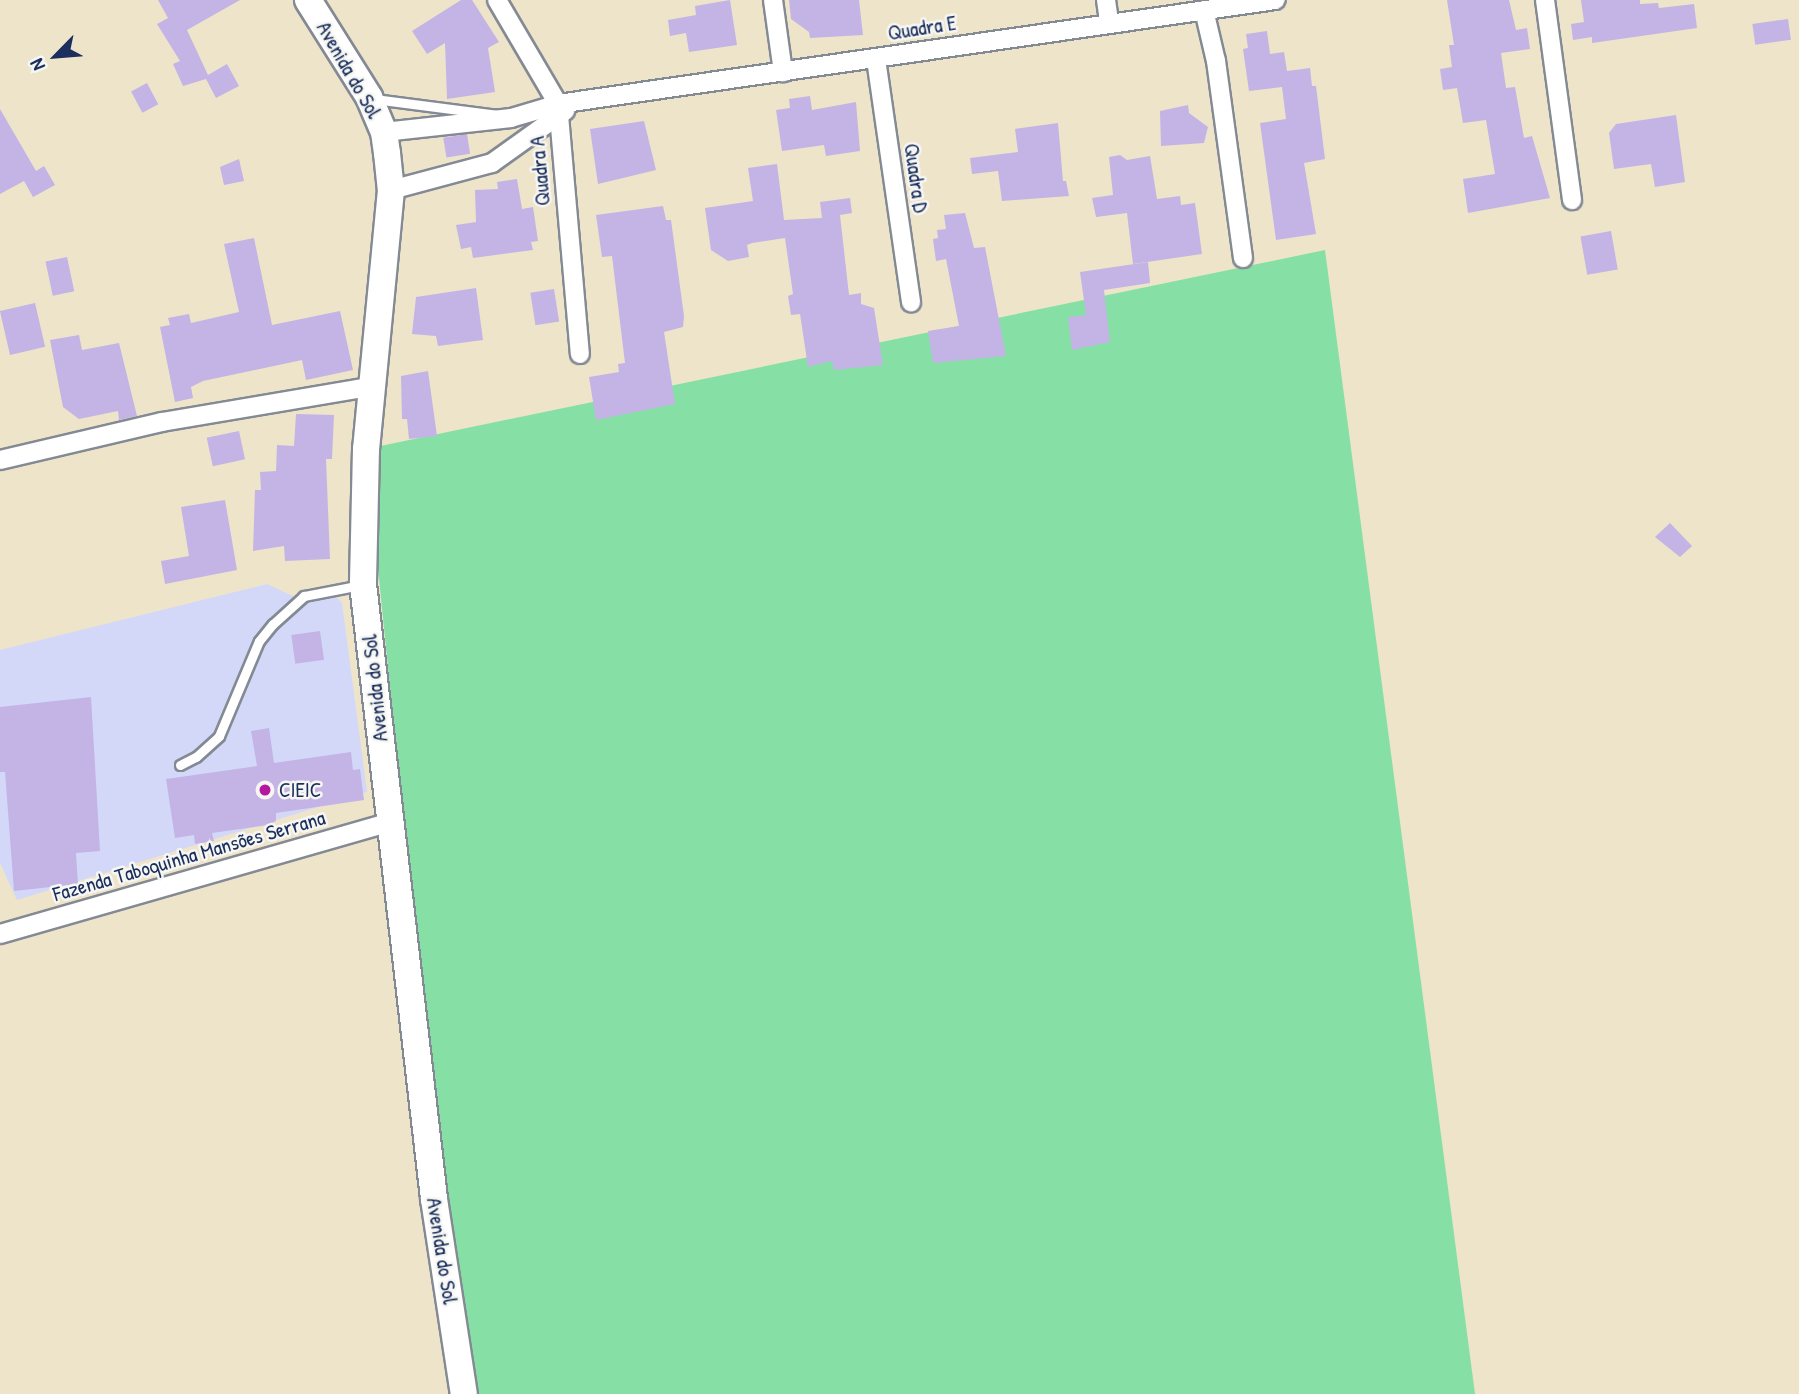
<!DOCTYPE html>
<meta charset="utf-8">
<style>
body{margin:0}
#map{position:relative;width:1799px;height:1394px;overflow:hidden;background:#eee4ca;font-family:"Patrick Hand",sans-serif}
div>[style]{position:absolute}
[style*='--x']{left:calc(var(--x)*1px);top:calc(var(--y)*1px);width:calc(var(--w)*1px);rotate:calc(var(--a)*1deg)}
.built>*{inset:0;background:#d3d8f9}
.green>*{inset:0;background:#86e0a6}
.building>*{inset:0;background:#c3b4e5;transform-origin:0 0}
.roads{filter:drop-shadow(2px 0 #848a94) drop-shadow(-2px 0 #848a94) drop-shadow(0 2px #848a94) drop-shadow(0 -2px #848a94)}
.lane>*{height:9px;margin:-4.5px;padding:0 4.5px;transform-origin:4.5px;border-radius:4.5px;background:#fff}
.street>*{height:18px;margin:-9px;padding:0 9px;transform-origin:9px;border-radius:9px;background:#fff}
.secondary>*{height:26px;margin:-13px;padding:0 13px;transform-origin:13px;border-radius:13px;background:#fff}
.dots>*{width:19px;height:19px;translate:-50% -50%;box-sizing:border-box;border:4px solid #f6f6f2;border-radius:50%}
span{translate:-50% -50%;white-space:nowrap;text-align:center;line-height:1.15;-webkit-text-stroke:5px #f6f6f2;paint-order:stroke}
.street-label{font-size:21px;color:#1b2f5e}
.poi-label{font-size:21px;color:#1b2f5e}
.left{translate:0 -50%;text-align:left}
.north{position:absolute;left:21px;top:21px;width:70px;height:70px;-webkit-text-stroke:5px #f6f6f2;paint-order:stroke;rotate:245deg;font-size:19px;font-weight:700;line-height:28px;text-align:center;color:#1b2f5e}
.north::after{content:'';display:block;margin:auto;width:24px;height:32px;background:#1b2f5e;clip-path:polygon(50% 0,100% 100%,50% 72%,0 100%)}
</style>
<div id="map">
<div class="built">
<i style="clip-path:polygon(267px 584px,297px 598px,335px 595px,342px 603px,367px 792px,17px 900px,0 863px,0 650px)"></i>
</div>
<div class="green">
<i style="clip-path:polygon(1325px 250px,1475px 1394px,461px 1394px,366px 449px)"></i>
</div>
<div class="building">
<i style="clip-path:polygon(158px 0,240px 0,187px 30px,208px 75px,227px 64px,239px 86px,216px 98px,206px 79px,183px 86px,173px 64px,180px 61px,157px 24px,168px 18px)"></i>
<i style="clip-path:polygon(461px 0,472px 0,499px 42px,488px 48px,495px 92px,447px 99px,445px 43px,427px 54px,412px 31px)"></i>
<i style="clip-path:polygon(730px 0,737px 45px,689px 52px,686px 33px,670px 36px,668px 20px,696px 15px,695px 6px)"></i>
<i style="clip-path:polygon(789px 0,859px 0,863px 35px,810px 38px,809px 32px,791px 19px)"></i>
<i style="clip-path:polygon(1447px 0,1509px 0,1516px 30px,1527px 28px,1530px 49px,1501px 53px,1506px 88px,1515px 87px,1524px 138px,1532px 136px,1550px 198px,1468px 213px,1463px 179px,1495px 174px,1486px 120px,1463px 123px,1457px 88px,1443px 90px,1440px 69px,1452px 67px,1449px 45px,1454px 45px)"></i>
<i style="clip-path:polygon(1581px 0,1640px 0,1640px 4px,1658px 3px,1659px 8px,1694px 4px,1697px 28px,1592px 43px,1592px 37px,1573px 40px,1571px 24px,1584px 22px)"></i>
<i style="left:1788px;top:19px;width:21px;height:36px;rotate:82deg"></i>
<i style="clip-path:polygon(1267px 31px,1270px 54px,1284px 52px,1287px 71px,1310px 68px,1312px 86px,1316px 86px,1325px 159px,1304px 163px,1316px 234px,1276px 240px,1260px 123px,1286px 119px,1282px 87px,1249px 91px,1243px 49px,1248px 48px,1246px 34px)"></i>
<i style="left:147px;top:83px;width:24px;height:18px;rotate:62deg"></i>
<i style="clip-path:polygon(810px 96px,812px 110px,856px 102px,860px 151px,826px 156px,824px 145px,782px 151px,776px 110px,790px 108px,789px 99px)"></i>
<i style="clip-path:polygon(1188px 105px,1189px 113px,1208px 127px,1204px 143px,1161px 146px,1160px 111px)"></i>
<i style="clip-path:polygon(0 109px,36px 171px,44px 166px,55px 185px,33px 197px,24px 181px,0 194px)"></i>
<i style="clip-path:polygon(1676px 115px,1685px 182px,1655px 187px,1651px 164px,1614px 169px,1609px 133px,1616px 124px)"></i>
<i style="clip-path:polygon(644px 121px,656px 170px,598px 184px,590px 129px)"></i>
<i style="clip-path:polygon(1058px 123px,1063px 181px,1066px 181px,1069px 196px,1002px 201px,998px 171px,972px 174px,970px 158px,1018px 152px,1015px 129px)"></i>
<i style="left:467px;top:134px;width:20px;height:24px;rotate:81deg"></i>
<i style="clip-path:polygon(1120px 155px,1127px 160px,1150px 156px,1157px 199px,1180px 196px,1181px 205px,1195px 203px,1202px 254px,1133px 264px,1127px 213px,1096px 217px,1092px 198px,1113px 195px,1109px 157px)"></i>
<i style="clip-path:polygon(239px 159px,244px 181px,224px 185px,220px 167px)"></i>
<i style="clip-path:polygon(777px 164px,784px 220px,822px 218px,820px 202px,850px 198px,852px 213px,840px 215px,849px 295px,861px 293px,861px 304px,874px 308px,883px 365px,834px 370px,832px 361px,808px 367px,800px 314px,791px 315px,788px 296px,793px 294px,785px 238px,752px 243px,747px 245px,749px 257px,728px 261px,711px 250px,705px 208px,753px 201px,748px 168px)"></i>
<i style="clip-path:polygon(517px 179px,522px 209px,533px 207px,538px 241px,531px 242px,533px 250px,473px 258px,471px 247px,461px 249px,456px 225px,476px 222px,475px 190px,498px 189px,497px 182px)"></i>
<i style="clip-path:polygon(663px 206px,666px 220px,671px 220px,684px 316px,683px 327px,664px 332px,675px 404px,596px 420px,589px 377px,619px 372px,618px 364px,625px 363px,612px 256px,602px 257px,596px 215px)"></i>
<i style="clip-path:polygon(965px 213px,974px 248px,985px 247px,1006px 356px,933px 363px,928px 331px,959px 326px,946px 259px,936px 261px,933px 239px,938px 238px,937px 230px,946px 229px,944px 215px)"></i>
<i style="left:1611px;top:231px;width:39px;height:31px;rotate:80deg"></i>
<i style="clip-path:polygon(254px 238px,272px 325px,340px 311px,353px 370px,306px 380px,302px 360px,203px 381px,191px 387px,193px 398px,175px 402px,160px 327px,170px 325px,168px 318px,189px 314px,191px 323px,239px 312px,224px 244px)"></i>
<i style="left:67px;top:257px;width:35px;height:22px;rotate:78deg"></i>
<i style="clip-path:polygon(1148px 262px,1150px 283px,1104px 290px,1110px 342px,1072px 350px,1068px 317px,1086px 315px,1080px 272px)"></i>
<i style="clip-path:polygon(476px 288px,483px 340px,438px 346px,436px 336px,412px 334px,416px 297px)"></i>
<i style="left:554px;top:289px;width:33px;height:24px;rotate:81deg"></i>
<i style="left:35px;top:303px;width:45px;height:36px;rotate:77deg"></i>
<i style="clip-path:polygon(79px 335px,82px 350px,119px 343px,137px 416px,119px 420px,118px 411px,79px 419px,63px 407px,50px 340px)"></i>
<i style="clip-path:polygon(428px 371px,437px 436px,409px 439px,407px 419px,402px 419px,401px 376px)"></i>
<i style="clip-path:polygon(296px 414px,334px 415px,332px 459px,326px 459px,330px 559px,285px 561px,284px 546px,253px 551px,255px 490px,261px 490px,260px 472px,276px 471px,277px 445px,294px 446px)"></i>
<i style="left:239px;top:431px;width:29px;height:33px;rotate:78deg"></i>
<i style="clip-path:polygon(225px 500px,237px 570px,165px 584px,161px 561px,189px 556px,181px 507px)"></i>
<i style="clip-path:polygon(1670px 523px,1692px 546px,1680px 557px,1655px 537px)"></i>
<i style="left:320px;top:631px;width:29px;height:29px;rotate:82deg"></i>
<i style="clip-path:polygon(91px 697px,100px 851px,76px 853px,78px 884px,14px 891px,5px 772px,0 772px,0 707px)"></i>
<i style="clip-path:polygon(269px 728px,274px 763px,351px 752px,353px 770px,360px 769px,364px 800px,276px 813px,276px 821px,268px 825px,212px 833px,214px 841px,195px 844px,194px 835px,175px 838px,166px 779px,257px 766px,251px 731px)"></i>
</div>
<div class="roads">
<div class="lane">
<i style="--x:375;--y:99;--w:125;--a:7.4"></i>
<i style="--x:180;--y:765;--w:18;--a:-27"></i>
<i style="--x:196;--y:757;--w:31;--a:-42"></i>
<i style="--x:219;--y:736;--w:103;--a:-67.2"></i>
<i style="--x:259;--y:641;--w:22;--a:-51"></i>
<i style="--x:273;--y:624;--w:42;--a:-42.1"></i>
<i style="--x:304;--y:596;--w:58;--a:-10.9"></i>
</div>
<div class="street">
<i style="--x:497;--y:0;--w:121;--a:59.6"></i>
<i style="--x:558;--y:104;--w:251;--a:85"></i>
<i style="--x:773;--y:0;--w:73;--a:82.1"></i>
<i style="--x:1106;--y:0;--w:21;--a:82"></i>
<i style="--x:1545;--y:0;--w:202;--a:82.3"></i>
<i style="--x:1204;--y:10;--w:52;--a:76.8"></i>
<i style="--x:1216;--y:61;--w:199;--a:82.2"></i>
<i style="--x:876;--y:59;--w:246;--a:81.8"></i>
<i style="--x:384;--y:132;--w:128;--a:-6.3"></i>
<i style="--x:511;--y:118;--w:49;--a:-16.6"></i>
<i style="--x:558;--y:104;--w:725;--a:-8.25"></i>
<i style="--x:391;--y:190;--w:105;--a:-15"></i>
<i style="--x:492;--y:163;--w:90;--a:-35.5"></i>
<i style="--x:0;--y:460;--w:166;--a:-13.2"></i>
<i style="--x:162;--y:422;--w:215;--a:-9.6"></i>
<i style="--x:0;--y:934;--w:407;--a:-16"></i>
</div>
<div class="secondary">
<i style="--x:308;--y:0;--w:115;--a:57.8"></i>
<i style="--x:369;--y:97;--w:38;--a:67"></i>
<i style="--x:384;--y:132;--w:21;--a:82"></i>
<i style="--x:387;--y:153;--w:37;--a:84"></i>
<i style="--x:391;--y:190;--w:260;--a:95.5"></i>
<i style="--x:366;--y:449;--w:135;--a:91.3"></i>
<i style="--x:363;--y:584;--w:619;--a:83.41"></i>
<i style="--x:434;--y:1199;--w:197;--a:81.3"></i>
</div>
</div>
<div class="dots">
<i style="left:265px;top:790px;background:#b5179e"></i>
</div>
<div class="street-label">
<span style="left:922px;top:28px;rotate:-9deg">Quadra E</span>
<span style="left:349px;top:70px;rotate:60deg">Avenida do Sol</span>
<span style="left:540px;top:171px;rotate:-95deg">Quadra A</span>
<span style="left:916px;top:178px;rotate:82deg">Quadra D</span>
<span style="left:375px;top:688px;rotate:-96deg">Avenida do Sol</span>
<span style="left:189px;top:856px;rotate:-16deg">Fazenda Taboquinha Mansões Serrana</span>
<span style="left:442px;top:1251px;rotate:81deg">Avenida do Sol</span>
</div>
<div class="poi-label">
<span class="left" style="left:279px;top:790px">CIEIC</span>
</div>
<div class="north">N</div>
</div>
